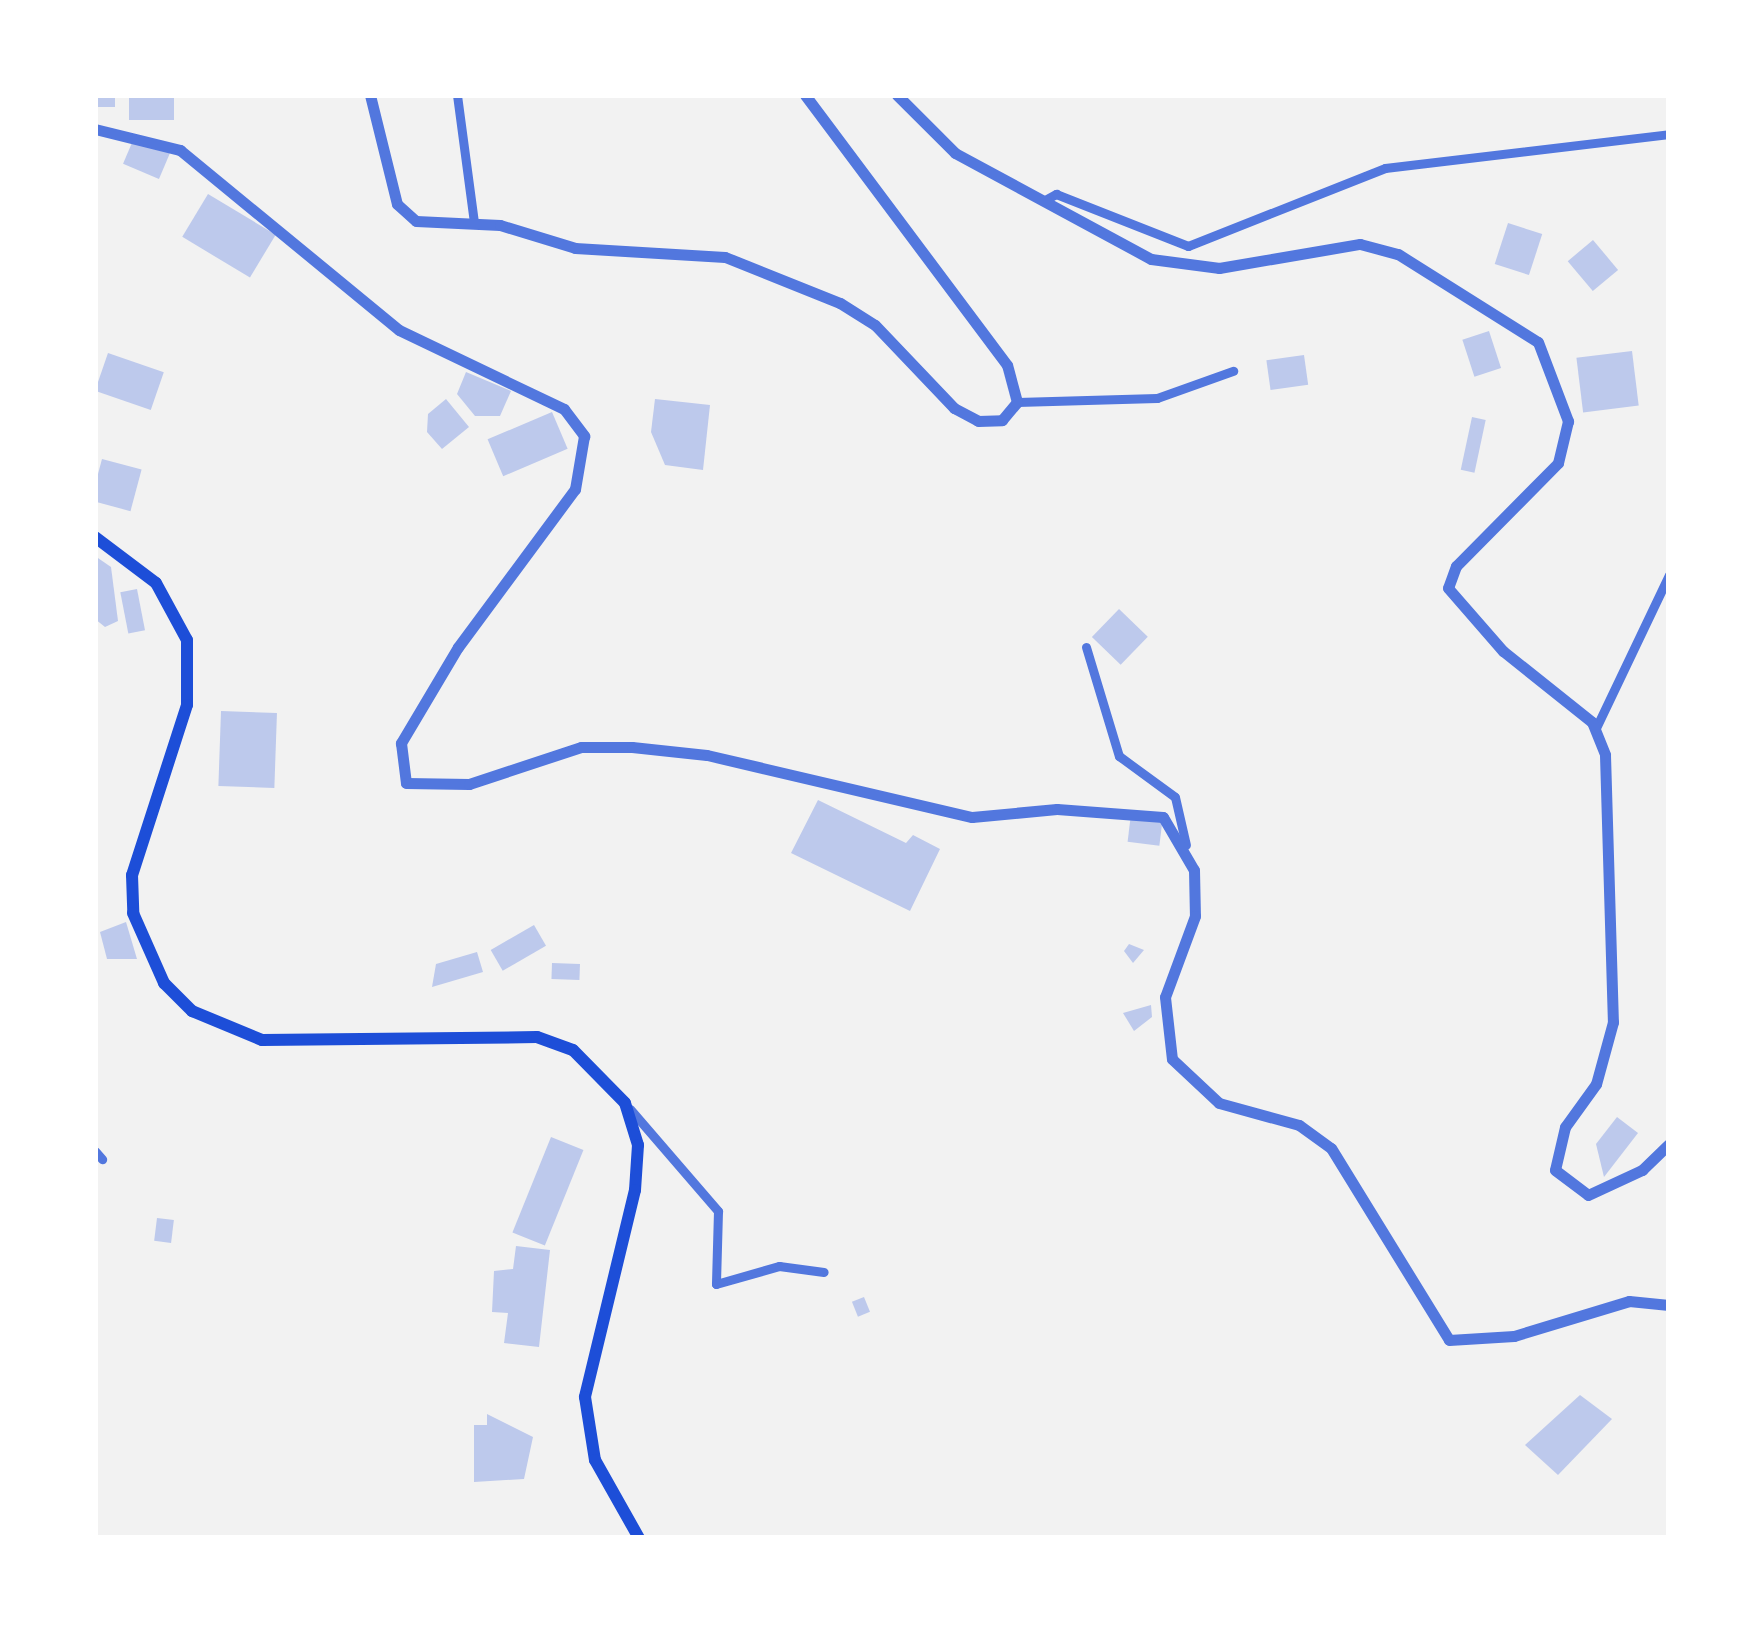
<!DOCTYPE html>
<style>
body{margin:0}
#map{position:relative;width:1764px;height:1633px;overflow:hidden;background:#f2f2f2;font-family:Lora,serif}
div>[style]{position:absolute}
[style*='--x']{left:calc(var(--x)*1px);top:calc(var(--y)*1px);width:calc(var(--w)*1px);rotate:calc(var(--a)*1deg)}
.building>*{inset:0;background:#bdc9ec;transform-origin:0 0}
.minor>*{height:9px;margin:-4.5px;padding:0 4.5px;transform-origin:4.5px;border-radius:4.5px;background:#5277de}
.tertiary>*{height:11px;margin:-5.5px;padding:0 5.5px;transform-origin:5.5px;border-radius:5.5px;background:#5277de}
.secondary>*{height:12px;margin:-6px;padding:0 6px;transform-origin:6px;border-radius:6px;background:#1d4ed8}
span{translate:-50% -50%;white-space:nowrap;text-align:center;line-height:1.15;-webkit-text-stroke:10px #fff;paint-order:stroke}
.frame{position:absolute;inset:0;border:98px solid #fff;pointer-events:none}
</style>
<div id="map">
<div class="building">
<i style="left:95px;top:95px;width:20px;height:12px"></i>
<i style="left:129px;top:95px;width:45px;height:25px"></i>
<i style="left:134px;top:138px;width:39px;height:28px;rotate:23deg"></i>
<i style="left:208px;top:194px;width:79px;height:50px;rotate:31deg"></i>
<i style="left:1508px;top:223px;width:36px;height:43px;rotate:18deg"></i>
<i style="left:1593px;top:240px;width:39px;height:33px;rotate:50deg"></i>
<i style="left:1489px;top:331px;width:39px;height:28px;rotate:72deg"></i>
<i style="left:1632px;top:351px;width:55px;height:56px;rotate:83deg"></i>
<i style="left:108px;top:353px;width:59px;height:40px;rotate:19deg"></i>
<i style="left:1304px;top:355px;width:30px;height:38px;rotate:82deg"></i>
<i style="clip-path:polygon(466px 372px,511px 391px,500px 416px,475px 416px,457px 394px)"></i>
<i style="clip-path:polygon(446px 399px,469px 427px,442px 449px,427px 432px,428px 414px)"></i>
<i style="clip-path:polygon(655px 399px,710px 405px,703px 470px,665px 465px,651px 432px)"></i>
<i style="left:552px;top:412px;width:40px;height:70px;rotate:67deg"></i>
<i style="left:1472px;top:417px;width:14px;height:54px;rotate:12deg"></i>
<i style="left:102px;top:459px;width:41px;height:43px;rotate:15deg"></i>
<i style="clip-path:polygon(95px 556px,111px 567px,118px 621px,105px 627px,95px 619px)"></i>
<i style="left:137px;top:589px;width:42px;height:17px;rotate:79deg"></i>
<i style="left:1119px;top:609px;width:40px;height:39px;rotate:44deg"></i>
<i style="left:221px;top:711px;width:56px;height:75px;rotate:2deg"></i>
<i style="clip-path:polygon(818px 800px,906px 843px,913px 835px,940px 849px,910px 911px,791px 853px)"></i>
<i style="left:1131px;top:814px;width:32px;height:28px;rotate:7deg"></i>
<i style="clip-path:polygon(126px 922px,137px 959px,107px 959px,100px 932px)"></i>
<i style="left:534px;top:925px;width:24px;height:50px;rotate:60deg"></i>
<i style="clip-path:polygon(1129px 944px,1144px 950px,1133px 963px,1124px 951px)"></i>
<i style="clip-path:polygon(477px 952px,483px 972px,432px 987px,436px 964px)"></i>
<i style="left:552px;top:963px;width:28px;height:16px;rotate:2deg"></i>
<i style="clip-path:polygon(1151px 1005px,1152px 1017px,1134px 1031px,1123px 1013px)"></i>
<i style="clip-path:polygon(1617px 1117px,1638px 1133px,1604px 1177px,1596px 1144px)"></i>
<i style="left:551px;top:1137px;width:35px;height:103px;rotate:22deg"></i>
<i style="left:157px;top:1218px;width:17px;height:23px;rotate:7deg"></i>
<i style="clip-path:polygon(516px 1246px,550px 1250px,539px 1347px,504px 1343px,508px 1313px,492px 1312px,494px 1271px,513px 1269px)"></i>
<i style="left:864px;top:1297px;width:16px;height:13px;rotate:68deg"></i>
<i style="clip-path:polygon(1580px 1395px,1612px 1419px,1558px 1475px,1525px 1445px)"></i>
<i style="clip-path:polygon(487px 1414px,533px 1437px,524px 1479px,474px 1482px,474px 1425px,487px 1425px)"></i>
</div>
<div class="minor">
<i style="--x:457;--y:95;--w:129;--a:82.4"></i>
<i style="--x:1045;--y:200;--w:13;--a:-29"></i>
<i style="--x:1056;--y:194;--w:142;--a:21.5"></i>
<i style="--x:1188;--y:246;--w:212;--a:-21.6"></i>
<i style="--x:1385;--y:168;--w:286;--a:-6.8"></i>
<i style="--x:1017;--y:402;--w:140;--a:-1.6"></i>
<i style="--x:1157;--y:398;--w:81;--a:-19.6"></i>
<i style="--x:1086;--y:647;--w:114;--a:73.2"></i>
<i style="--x:1119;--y:756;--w:69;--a:36.2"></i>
<i style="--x:1175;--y:797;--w:49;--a:77.1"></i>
<i style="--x:1595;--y:730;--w:172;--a:-64.5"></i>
<i style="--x:630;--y:1109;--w:135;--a:49.2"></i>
<i style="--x:718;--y:1211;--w:73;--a:91.6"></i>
<i style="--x:716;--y:1284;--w:66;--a:-15.9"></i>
<i style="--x:779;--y:1266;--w:45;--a:7.6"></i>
<i style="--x:95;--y:1151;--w:11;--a:49"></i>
</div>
<div class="tertiary">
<i style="--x:370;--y:95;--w:112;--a:76.1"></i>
<i style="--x:397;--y:204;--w:25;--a:42"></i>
<i style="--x:416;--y:221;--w:84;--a:2.7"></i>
<i style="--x:500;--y:225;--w:78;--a:17"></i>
<i style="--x:575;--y:248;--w:150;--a:3.4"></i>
<i style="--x:725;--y:257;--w:124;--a:21.8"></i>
<i style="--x:840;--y:303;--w:41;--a:32.2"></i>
<i style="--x:875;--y:325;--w:115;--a:46.4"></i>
<i style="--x:954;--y:408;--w:27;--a:28"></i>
<i style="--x:978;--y:421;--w:24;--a:-2"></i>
<i style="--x:1002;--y:420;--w:23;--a:-50"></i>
<i style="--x:1017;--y:402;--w:38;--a:-105"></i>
<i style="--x:1007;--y:365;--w:337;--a:-126.8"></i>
<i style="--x:897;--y:95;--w:82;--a:45"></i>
<i style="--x:955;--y:153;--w:223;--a:28.4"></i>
<i style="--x:1151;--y:259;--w:69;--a:7.5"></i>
<i style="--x:1219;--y:268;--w:143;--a:-9.7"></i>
<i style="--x:1360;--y:244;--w:39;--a:15"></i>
<i style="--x:1398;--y:254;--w:165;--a:32.2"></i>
<i style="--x:1538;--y:342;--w:85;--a:69.2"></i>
<i style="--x:1568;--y:421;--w:43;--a:103.4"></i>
<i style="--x:1558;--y:463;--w:145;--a:134.7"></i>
<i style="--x:1456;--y:566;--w:23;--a:110"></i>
<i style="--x:1448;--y:588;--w:84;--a:48.9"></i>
<i style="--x:1503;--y:651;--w:114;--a:38.6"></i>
<i style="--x:1592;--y:722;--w:35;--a:68"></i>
<i style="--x:1605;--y:755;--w:267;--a:88.3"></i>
<i style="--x:1613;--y:1022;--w:64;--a:105.3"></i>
<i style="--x:1596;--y:1084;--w:53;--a:125.8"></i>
<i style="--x:1565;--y:1127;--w:44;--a:103.1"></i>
<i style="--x:1555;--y:1170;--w:41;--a:37.1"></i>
<i style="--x:1588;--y:1195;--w:60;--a:-24.8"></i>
<i style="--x:1642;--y:1170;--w:37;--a:-44"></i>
<i style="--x:95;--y:129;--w:88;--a:13.9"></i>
<i style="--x:180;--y:150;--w:283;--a:39.4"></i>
<i style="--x:399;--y:330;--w:183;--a:25.6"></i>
<i style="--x:564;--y:409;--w:34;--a:53"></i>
<i style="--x:584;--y:436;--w:54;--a:99.6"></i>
<i style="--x:575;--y:489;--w:197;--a:126.5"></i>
<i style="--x:458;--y:647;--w:112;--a:120.7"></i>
<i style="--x:401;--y:743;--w:40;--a:82.9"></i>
<i style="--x:406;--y:783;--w:63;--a:0.9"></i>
<i style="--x:469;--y:784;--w:118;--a:-18.3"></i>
<i style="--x:581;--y:747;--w:51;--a:0"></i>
<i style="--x:632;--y:747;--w:75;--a:6.1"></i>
<i style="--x:707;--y:755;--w:272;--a:13.2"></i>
<i style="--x:972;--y:817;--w:85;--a:-5.4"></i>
<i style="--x:1057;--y:809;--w:106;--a:4.3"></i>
<i style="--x:1163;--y:817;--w:61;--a:59.7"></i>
<i style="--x:1194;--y:870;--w:46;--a:88.8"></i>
<i style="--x:1195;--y:916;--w:86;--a:110.3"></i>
<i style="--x:1165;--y:997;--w:62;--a:83.6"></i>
<i style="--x:1172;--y:1059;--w:64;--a:43.1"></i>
<i style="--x:1219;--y:1103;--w:83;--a:15.4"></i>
<i style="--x:1299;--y:1125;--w:39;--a:36"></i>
<i style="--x:1331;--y:1148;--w:225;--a:58.4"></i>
<i style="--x:1449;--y:1340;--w:65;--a:-3.5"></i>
<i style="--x:1514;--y:1336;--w:120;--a:-16.9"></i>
<i style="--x:1629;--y:1301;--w:40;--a:5.7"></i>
</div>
<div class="secondary">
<i style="--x:95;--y:537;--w:76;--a:37"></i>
<i style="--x:156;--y:583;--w:65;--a:61.5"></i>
<i style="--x:187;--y:640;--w:65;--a:90"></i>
<i style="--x:187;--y:705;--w:179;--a:107.9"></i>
<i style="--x:132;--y:875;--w:38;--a:88"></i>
<i style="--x:133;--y:913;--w:77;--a:66.1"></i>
<i style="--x:164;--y:983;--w:40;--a:45"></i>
<i style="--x:192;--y:1011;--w:76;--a:22.5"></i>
<i style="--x:262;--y:1040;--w:275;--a:-0.6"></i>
<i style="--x:537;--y:1037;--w:38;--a:20"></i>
<i style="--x:573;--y:1050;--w:74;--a:45.5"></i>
<i style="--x:625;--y:1103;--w:44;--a:72.8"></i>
<i style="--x:638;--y:1145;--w:45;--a:93.8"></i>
<i style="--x:635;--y:1190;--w:213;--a:103.6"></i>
<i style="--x:585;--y:1397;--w:64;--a:81"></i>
<i style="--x:595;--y:1460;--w:90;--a:60.6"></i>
</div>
<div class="frame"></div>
</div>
